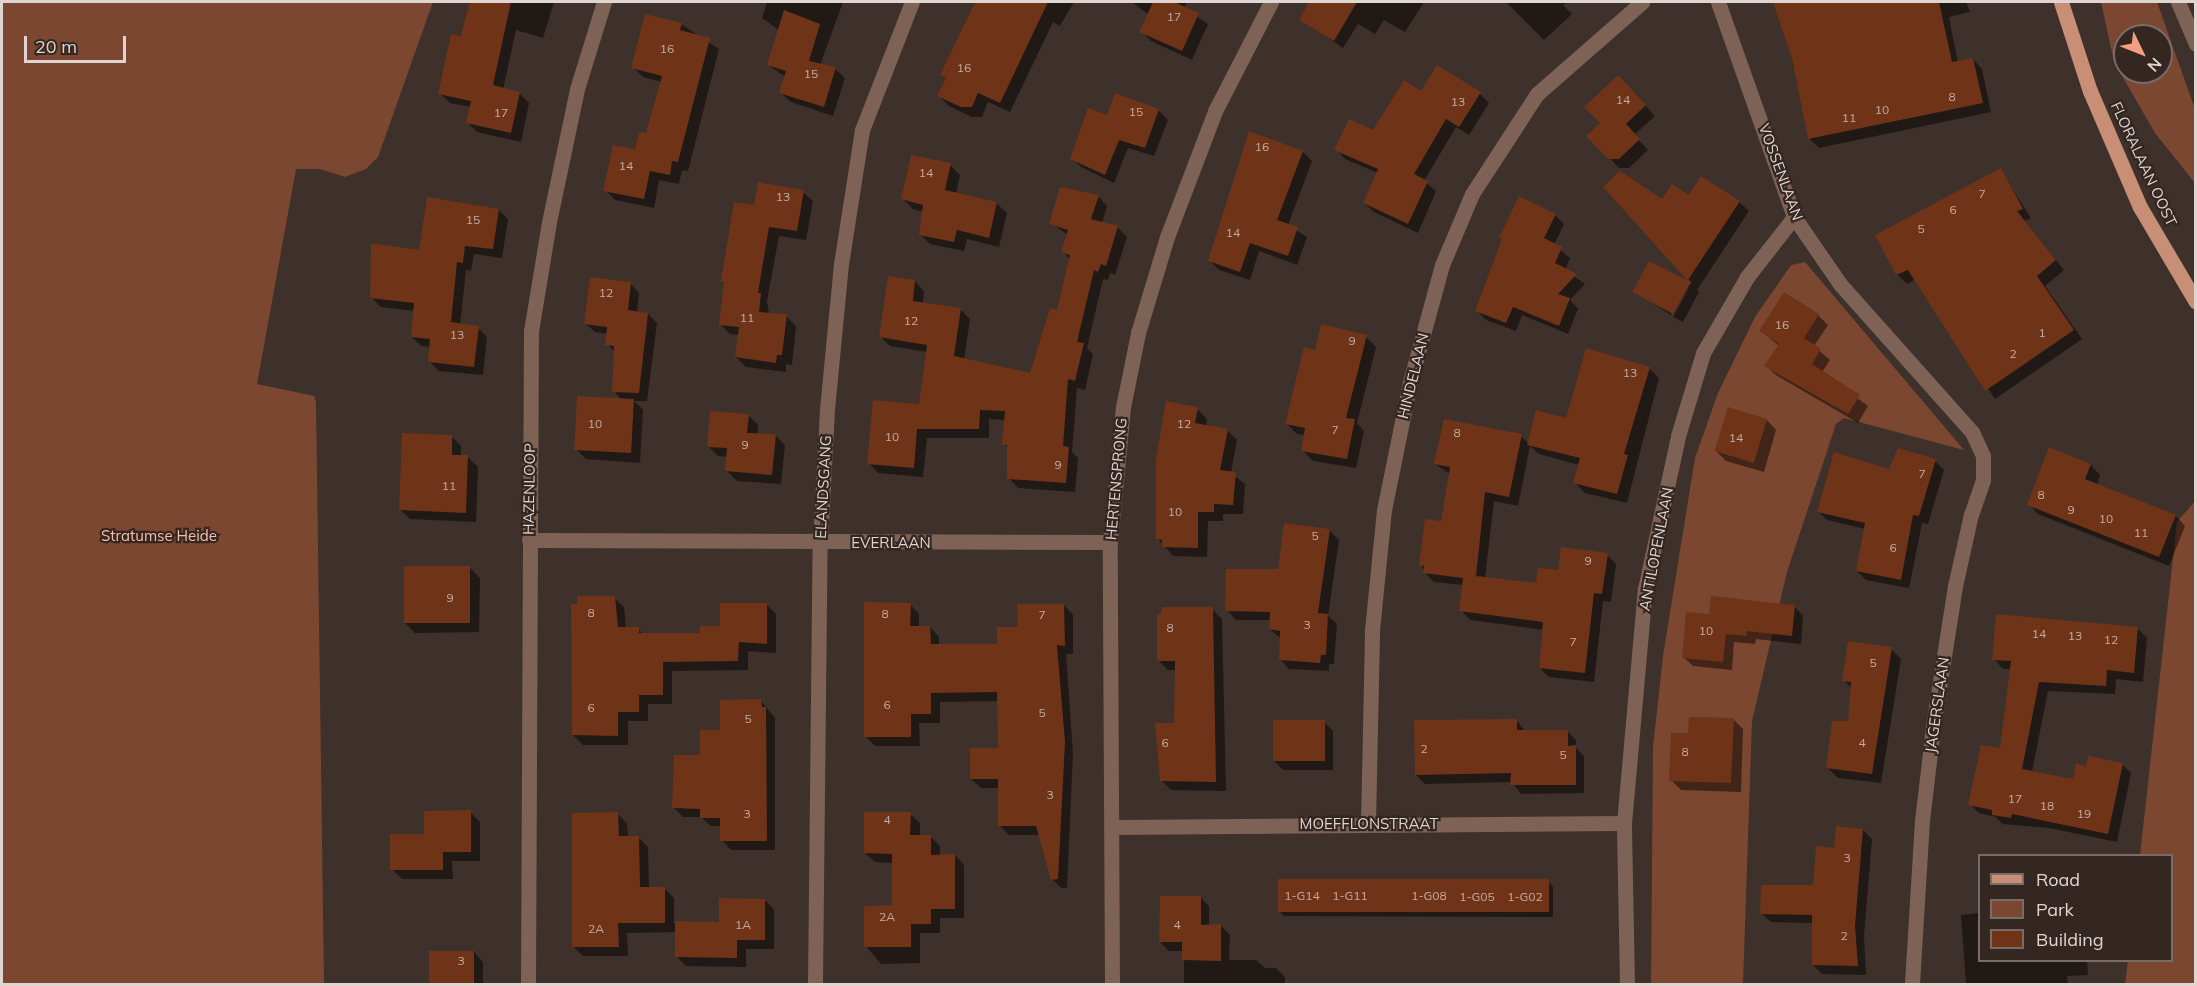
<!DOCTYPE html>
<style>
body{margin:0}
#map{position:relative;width:2197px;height:986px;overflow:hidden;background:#3e302a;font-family:Mulish,sans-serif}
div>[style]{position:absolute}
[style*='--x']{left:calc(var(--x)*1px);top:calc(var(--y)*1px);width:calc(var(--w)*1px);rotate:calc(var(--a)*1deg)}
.green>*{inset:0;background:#7c4730}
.shadow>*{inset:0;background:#0007}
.building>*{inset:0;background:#6f3318;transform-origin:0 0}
.minor>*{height:15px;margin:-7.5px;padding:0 7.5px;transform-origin:7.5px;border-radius:7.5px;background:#7f6256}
.major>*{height:15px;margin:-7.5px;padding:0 7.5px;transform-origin:7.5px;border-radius:7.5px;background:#c98e76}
span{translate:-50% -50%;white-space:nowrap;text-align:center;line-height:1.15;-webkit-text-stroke:4.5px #342621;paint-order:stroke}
.number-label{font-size:12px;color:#c3ada4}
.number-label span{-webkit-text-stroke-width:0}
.street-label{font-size:15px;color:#dfd6d2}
.park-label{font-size:15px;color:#f8bfa7}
.frame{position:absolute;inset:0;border:3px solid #dfd6d2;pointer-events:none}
.legend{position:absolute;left:1978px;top:854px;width:195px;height:108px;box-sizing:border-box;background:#342621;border:2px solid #786c68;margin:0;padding:8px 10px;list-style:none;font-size:18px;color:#dfd6d2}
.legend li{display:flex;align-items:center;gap:12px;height:30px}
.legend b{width:30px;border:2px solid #786c68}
.north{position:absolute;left:2113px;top:24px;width:60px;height:60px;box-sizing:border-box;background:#342621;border:2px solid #786c68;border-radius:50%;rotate:133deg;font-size:16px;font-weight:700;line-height:24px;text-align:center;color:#dfd6d2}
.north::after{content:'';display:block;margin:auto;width:21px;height:27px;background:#f2a07f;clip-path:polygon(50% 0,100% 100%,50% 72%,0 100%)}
.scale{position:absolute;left:24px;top:36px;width:102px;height:27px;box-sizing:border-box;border:3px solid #dfd6d2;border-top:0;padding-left:8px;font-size:18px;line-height:21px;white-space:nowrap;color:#dfd6d2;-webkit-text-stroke:4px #342621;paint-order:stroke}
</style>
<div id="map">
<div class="green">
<i style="clip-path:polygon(2px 2px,433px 2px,378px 157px,366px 169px,345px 177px,320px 169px,296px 169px,257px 384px,314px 396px,316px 402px,324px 984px,2px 984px)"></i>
<i style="clip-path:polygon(evenodd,2101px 2px,2157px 2px,2195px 109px,2195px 183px,2155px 133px,2114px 62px,2101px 2px,2125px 36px,2161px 36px,2161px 72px,2125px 72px,2125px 36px)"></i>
<i style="clip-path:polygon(1805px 262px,1964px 450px,1844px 418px,1836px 424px,1787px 572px,1752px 721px,1743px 984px,1651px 984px,1653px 747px,1663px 656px,1695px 458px,1718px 393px,1755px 317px,1791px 265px)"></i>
<i style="clip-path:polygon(2195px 501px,2195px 984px,2125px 984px,2128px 961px,2172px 960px,2172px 856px,2140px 855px,2177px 522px)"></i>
</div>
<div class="shadow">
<i style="clip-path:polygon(471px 2px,554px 2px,543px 38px,516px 30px,503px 90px,520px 94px,529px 103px,521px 142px,477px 132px,468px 123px,471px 107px,450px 103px,440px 93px)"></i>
<i style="clip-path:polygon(767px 2px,843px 2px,820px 65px,835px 69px,845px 78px,833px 116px,791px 102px,781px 93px,786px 77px,768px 65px,779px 30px,762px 18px)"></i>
<i style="clip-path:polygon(996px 2px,1074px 2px,1060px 26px,1053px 22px,1010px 112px,988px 102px,982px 117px,972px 117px,949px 106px,939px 96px,947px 80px,942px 75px,983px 27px)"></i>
<i style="clip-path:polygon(1132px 2px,1187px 2px,1184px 8px,1208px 24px,1192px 60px,1151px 41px,1141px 31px,1149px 15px)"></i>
<i style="clip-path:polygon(1311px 2px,1424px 2px,1405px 32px,1384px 20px,1375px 34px,1358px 24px,1343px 48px,1301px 19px)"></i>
<i style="clip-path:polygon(1506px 2px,1567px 2px,1563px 5px,1572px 14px,1544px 40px)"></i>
<i style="clip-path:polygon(1774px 2px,1966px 2px,1970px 12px,1949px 17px,1958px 63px,1973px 59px,1982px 69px,1991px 112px,1819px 148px,1810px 139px,1794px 57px)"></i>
<i style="clip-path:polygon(681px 24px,719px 49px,688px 171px,682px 170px,679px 184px,659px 180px,654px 208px,615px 200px,605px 190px,647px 135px,662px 82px,643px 77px,633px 67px)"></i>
<i style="clip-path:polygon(1618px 77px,1655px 116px,1634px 135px,1648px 150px,1629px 168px,1619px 168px,1589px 136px,1602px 123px)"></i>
<i style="clip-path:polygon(1422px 93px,1480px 94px,1489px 103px,1469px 135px,1456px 127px,1424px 181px,1436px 191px,1418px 233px,1374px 212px,1364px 203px,1378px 173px,1345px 159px,1336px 149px,1374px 132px)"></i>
<i style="clip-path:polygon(1158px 110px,1168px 120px,1154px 156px,1128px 148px,1114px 183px,1081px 167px,1072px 158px,1108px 117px)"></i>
<i style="clip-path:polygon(1303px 152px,1312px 161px,1288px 225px,1307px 237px,1297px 265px,1259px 251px,1250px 280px,1219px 270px,1210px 261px)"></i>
<i style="clip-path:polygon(950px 165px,960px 175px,956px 194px,997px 204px,1007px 213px,999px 247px,967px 239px,964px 251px,930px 244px,920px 234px,924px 212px,913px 209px,903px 199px)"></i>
<i style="clip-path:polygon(2000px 170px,2031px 218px,2025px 221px,2064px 270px,2045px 286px,2082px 339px,1995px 399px,1916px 279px,1907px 284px,1898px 275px,1877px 236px)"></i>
<i style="clip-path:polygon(1605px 187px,1663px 201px,1689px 197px,1739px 202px,1749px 211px,1697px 290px,1699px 292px,1683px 322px,1673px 317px,1691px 284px,1671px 315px,1634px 291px,1650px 263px,1693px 284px)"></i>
<i style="clip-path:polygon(803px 192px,813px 201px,806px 240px,779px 236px,767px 301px,769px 314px,786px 316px,796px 326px,792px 365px,786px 364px,786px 372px,746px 367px,736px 357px,740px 335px,730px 334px,720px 324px,726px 284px,722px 280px,755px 207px)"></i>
<i style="clip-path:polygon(1098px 196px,1107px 206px,1102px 224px,1118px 228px,1127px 237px,1115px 275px,1110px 273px,1108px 280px,1103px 279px,1087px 348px,1093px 354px,1085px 390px,1077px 388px,1072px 452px,1078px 458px,1075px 492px,1018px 488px,1009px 478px,1009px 449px,1004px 444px,1006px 420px,989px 419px,989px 438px,927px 438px,923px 477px,878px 473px,869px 463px,920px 406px,927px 352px,890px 346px,881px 337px,915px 281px,924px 291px,923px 304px,960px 309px,970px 319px,964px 359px,1031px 374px,1058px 312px,1070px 259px,1063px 251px,1068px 235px,1051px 223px)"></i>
<i style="clip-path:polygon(499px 210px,508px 219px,502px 258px,474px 254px,471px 271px,466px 270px,460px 325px,478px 328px,487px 337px,483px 375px,439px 371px,430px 362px,431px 347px,421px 346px,412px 337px,415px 311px,381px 307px,372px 298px,420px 252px)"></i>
<i style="clip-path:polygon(1555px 215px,1564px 224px,1554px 245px,1570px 258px,1565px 270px,1585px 284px,1570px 300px,1578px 309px,1568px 334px,1522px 315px,1516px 331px,1486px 320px,1477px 311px)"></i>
<i style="clip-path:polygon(631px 284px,639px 293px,637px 313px,648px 314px,657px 323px,647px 401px,634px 401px,643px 410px,640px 463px,586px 459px,576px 449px,622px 400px,614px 391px,615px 352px,607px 344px,608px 334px,595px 332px,586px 324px)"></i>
<i style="clip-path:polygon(1818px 315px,1828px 325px,1814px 346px,1830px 360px,1822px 372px,1868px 406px,1858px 423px,1776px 375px,1766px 366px,1779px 346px,1761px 331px)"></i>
<i style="clip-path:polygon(1366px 337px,1376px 347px,1357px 423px,1364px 431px,1356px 468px,1313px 461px,1303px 451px,1306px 435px,1297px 434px,1287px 424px,1316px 352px)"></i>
<i style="clip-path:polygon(1649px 368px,1659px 378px,1627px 503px,1585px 493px,1575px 483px,1579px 465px,1539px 454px,1530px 446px,1518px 506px,1494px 501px,1485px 578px,1538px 584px,1559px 572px,1607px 555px,1616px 564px,1611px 602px,1603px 601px,1594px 682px,1549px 677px,1540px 668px,1544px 630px,1470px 620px,1461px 610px,1463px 585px,1434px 582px,1425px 573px,1421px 564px,1442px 522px,1450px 474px,1435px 464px,1521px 436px,1529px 444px)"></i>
<i style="clip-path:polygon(1197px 409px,1207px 419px,1206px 426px,1227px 430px,1237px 440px,1231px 473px,1245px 484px,1243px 514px,1223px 514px,1223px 521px,1208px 521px,1207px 557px,1173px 556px,1158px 539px)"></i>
<i style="clip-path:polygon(748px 415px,758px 425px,757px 435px,775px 435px,785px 445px,781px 484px,737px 481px,727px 471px,728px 457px,718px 456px,708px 446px)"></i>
<i style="clip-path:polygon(1767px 420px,1776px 430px,1764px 472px,1726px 461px,1716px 451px)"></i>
<i style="clip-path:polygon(452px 437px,461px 446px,461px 457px,468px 457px,478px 467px,476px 522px,410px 519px,400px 509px)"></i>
<i style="clip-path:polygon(2050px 449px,2091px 465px,2100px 475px,2097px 485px,2176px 516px,2185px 526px,2169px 566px,2038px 514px,2029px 504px)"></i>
<i style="clip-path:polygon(1935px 461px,1944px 470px,1928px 524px,1922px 523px,1909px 588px,1866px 580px,1857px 571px,1865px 529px,1827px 520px,1818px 511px,1890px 471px)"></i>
<i style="clip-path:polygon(1329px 530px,1339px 540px,1328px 616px,1337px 624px,1334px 664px,1329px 664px,1329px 671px,1289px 669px,1280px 659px,1280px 638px,1270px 629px,1271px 620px,1236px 620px,1227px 610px)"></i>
<i style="clip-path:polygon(470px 568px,480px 578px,479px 632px,415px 633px,405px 623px)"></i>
<i style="clip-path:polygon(614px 598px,624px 607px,626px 629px,638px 629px,644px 635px,701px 635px,766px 604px,776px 614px,776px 653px,748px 651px,748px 670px,672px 671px,672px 704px,648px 704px,648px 721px,628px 721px,628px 745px,583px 745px,573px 735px)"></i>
<i style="clip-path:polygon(910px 604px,919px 614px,919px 627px,930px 627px,939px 637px,939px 645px,999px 645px,1019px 629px,1064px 605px,1073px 615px,1073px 654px,1066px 654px,1073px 753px,1067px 888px,1061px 888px,1052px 879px,1040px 835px,1009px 835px,1000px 826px,999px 788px,981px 788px,971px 779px,999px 749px,999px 701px,940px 702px,940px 723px,919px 723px,920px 746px,875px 746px,865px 736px)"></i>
<i style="clip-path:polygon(1794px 606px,1803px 616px,1801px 644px,1756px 639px,1755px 644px,1734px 642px,1732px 670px,1693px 666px,1683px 657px,1711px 615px)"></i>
<i style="clip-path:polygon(1212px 609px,1222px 619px,1226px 791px,1171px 790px,1161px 780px,1175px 724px,1176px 670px,1168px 670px,1158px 660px)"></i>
<i style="clip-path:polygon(2138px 629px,2147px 638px,2143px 682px,2116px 679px,2115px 694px,2048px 691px,2032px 772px,2074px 781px,2122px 764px,2131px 773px,2117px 842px,2049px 828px,2002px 824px,1996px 817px,1979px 813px,1970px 804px,2001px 750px,2011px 669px,2003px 669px,1994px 659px)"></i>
<i style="clip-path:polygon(1891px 649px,1901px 659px,1881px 783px,1838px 778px,1828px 768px,1850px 723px,1852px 689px,1844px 680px)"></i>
<i style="clip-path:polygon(761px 701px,775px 718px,775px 850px,731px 850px,722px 840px,722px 826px,711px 826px,701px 817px,683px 817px,674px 808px,701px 756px,721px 732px)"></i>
<i style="clip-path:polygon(1733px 719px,1743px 729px,1741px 792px,1681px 790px,1671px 780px,1690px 735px)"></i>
<i style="clip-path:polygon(1516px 720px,1525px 731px,1567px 731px,1576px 740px,1576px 748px,1584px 756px,1584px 793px,1521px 794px,1512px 782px,1425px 784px,1416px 775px)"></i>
<i style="clip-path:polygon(1324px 722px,1333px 731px,1333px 770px,1283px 770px,1274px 761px)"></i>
<i style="clip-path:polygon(470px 812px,480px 822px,480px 861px,452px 861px,453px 879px,402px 879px,392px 869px,426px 835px)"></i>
<i style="clip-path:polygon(618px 814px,627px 824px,628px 837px,638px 837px,648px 847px,649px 888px,664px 888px,674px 898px,674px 923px,720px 923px,765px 900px,774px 910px,774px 949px,746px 949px,746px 967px,686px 966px,677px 957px,677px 932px,627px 933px,628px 956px,583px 956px,573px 946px)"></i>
<i style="clip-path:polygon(910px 814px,920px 823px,920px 836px,930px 836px,940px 846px,940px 856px,955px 855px,964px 865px,964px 918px,940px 918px,940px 933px,920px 933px,920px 963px,881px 964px,866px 946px,894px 907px,893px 863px,875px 862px,865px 853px)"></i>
<i style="clip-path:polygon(1863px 830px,1872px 839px,1864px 936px,1866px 975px,1822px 974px,1813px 965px,1813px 923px,1771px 922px,1761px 913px,1814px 887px,1835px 849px)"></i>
<i style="clip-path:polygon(1549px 882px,1553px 887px,1553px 917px,1284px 916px,1279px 911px)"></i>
<i style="clip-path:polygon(1200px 897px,1209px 906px,1209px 926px,1221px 926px,1230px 935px,1229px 960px,1256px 960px,1265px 968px,1276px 968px,1285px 977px,1285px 984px,1184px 984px,1184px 951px,1169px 951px,1160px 942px)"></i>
<i style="clip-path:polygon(1980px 913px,1980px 960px,2087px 960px,2088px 975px,2067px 976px,2068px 984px,1966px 984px,1961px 915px)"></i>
<i style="clip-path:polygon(430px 952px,474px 952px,483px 962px,483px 984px,430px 984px)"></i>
</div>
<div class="building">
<i style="clip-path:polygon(470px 2px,511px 2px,493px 85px,520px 92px,511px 133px,466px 123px,471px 101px,438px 94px,451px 34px,460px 36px)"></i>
<i style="clip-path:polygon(975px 2px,1048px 2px,1000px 103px,978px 93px,972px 107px,961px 107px,937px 96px,946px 78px,940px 75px)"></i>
<i style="clip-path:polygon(1153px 2px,1174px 2px,1199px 13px,1182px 51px,1139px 32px)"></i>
<i style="clip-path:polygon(1309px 2px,1357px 2px,1334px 41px,1299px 20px)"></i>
<i style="clip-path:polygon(1773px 2px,1939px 2px,1952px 62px,1973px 58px,1983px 103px,1808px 139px,1792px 58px)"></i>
<i style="clip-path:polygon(784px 10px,820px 24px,809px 61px,836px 67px,824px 107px,779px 93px,786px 71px,767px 65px)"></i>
<i style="clip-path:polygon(645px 14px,682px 23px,680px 30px,710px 38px,678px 162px,672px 161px,670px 175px,650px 171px,644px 199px,603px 191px,613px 145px,635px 149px,639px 132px,646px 133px,662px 76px,631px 68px)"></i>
<i style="clip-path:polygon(1437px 65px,1481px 92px,1459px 127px,1446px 119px,1414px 174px,1428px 181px,1408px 224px,1363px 203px,1378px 169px,1334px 150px,1349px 119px,1373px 130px,1404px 80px,1421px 91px)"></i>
<i style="clip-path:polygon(1618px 75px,1646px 105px,1626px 124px,1640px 139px,1619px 159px,1608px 159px,1586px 136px,1600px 123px,1584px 107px)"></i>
<i style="clip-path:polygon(1115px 93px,1159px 109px,1145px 148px,1119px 140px,1105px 175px,1070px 159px,1088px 108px,1107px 115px)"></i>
<i style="clip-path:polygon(1249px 131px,1303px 151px,1277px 220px,1298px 227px,1288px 256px,1250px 243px,1240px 272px,1208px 261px)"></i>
<i style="clip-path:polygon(911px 155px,951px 163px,945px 190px,997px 202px,989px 238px,957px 230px,954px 242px,919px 235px,923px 205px,901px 199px)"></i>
<i style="clip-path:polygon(2001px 168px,2023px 209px,2017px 211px,2056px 260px,2037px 276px,2074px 330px,1985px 391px,1908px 270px,1896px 275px,1875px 235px)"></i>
<i style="clip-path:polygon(1620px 171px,1662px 199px,1672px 184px,1689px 195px,1701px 176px,1740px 201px,1688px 280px,1691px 282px,1673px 314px,1632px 292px,1649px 261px,1687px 280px,1603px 187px)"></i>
<i style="clip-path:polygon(758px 182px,804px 190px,797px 231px,769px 227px,758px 293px,761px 293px,759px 312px,787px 314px,782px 355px,777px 355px,776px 363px,735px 357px,739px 327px,719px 325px,724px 282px,721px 281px,734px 202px,754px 205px)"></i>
<i style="clip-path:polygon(1060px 187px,1099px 195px,1091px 219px,1118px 226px,1106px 266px,1101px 264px,1098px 272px,1094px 270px,1077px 342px,1084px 343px,1075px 381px,1068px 379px,1063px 446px,1069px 447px,1066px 483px,1007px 479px,1007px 445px,1002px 445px,1005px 411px,980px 410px,979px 429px,917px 429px,914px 468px,867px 464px,873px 400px,919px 404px,927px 345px,879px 337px,888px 276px,915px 280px,913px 301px,961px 308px,954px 356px,1030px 373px,1050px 308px,1057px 310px,1070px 255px,1061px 252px,1068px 230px,1049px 224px)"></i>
<i style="clip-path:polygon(1519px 196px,1556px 214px,1544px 238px,1562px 247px,1555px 263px,1577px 274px,1558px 294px,1570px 298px,1559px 326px,1513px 307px,1506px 323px,1475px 311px,1502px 239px,1499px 238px)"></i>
<i style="clip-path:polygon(427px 197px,499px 209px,493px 249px,465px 246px,463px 263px,457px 262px,451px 322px,479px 326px,474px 367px,428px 362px,430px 339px,411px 337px,414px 303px,370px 298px,371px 243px,419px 250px)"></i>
<i style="clip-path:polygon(590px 277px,631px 282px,628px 310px,648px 313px,639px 393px,612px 392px,614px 346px,605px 345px,607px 327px,584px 324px)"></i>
<i style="clip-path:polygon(1784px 292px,1819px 314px,1804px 338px,1821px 349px,1812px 364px,1860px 395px,1848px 414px,1764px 366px,1779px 344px,1759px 331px)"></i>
<i style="clip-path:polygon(1321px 324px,1367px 335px,1346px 418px,1355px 419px,1347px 459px,1301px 451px,1305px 428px,1285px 424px,1304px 347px,1315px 350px)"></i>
<i style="clip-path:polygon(1586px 348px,1650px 367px,1624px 454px,1628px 455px,1617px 494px,1573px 483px,1580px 458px,1527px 445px,1536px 410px,1566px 418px)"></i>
<i style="left:577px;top:396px;width:57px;height:54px;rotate:3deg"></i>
<i style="clip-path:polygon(1166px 401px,1198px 407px,1195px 423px,1228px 429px,1220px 470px,1236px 472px,1233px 505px,1214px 504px,1214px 512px,1198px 512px,1198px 548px,1162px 547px,1162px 540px,1156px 539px,1156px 458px)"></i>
<i style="left:1728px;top:407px;width:41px;height:46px;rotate:17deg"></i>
<i style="clip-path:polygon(710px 411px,749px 414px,747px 433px,776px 434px,772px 475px,725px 471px,727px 448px,707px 447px)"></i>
<i style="clip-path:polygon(1444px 419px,1522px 434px,1509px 497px,1485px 492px,1476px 576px,1536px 583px,1538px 568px,1558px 570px,1561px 547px,1608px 553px,1602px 594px,1594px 593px,1585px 673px,1539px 668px,1543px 622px,1459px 611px,1463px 578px,1423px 573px,1424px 566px,1419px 565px,1425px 519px,1441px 521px,1450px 467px,1434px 464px)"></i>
<i style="clip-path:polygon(402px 433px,452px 435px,452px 455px,468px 455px,466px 513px,399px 510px)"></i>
<i style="clip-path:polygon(2049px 447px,2091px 464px,2085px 479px,2176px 515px,2159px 557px,2027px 505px)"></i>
<i style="clip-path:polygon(1898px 448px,1936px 459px,1919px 516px,1913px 515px,1901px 580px,1856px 571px,1865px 523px,1817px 512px,1834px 452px,1889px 469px)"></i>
<i style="clip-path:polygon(1284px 523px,1330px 529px,1318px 613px,1328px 614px,1326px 655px,1321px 655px,1320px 663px,1279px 660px,1280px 631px,1269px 629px,1270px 612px,1225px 611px,1226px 569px,1278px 569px)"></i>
<i style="left:470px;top:566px;width:57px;height:66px;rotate:90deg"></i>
<i style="clip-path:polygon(577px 596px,615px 596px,618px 627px,639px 627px,639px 633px,700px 633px,700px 626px,720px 626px,720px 603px,767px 603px,767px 644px,739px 642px,738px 661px,663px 662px,663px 695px,639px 695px,639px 712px,618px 712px,618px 736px,572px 735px,571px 604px,577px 604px)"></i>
<i style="clip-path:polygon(1711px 596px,1795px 605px,1792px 636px,1747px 631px,1746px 636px,1726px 634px,1723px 662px,1682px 658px,1686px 612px,1709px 614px)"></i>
<i style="clip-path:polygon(864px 602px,911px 603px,910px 626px,930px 626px,931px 644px,997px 644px,997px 627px,1018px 627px,1017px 604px,1064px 604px,1065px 646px,1057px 645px,1065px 742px,1058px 879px,1051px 880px,1036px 826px,998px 826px,998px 779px,970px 779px,970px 748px,998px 748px,997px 692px,931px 693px,931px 714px,911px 714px,911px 737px,864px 737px)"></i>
<i style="clip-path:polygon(1162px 607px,1213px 607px,1216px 782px,1160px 781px,1155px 723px,1174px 723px,1175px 661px,1157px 661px,1157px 614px,1161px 614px)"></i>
<i style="clip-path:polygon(1996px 614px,2138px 627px,2134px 673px,2107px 670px,2106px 686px,2039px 682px,2022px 769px,2073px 779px,2076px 764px,2086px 766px,2088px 756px,2123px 763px,2108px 834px,2012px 814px,2011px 818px,1992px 815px,1992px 810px,1968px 805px,1981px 745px,2000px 748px,2011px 661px,1992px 660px)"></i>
<i style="clip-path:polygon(1848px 641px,1892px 647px,1872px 774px,1826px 768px,1832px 721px,1848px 721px,1851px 682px,1842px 681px)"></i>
<i style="clip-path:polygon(761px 699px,762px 707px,766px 707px,767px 841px,720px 841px,720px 818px,700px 818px,700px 809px,672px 808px,674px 755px,700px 755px,700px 730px,720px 730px,720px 700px)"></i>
<i style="clip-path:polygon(1689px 717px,1734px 718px,1731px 783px,1669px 781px,1671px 733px,1688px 733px)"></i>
<i style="clip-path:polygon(1517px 719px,1517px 730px,1568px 730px,1568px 746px,1576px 745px,1576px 785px,1510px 785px,1511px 773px,1415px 775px,1414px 720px)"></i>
<i style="left:1273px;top:720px;width:52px;height:41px"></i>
<i style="clip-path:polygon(471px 810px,471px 852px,443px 852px,443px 870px,390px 870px,390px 834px,424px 834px,424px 811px)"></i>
<i style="clip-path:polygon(618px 812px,619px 836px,639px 836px,640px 887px,665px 887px,665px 923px,618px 923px,619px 947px,572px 947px,572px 813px)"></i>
<i style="clip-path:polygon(864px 812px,911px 812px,910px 835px,931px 835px,931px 855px,955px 854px,955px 909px,931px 909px,931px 924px,911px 924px,911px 947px,864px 947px,864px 906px,892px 905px,892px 854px,864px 853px)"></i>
<i style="clip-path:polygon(1836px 826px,1863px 829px,1855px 926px,1858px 966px,1812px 965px,1812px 915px,1760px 914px,1761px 885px,1813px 885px,1816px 846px,1834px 848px)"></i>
<i style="left:1278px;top:879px;width:271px;height:33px"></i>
<i style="clip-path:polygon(1160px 896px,1201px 896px,1201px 925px,1221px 924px,1221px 961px,1182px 960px,1182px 942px,1159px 942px)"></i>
<i style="clip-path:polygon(719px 898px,765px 899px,765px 940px,737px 940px,737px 958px,675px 957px,675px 921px,719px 922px)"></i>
<i style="left:429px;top:951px;width:45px;height:33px"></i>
</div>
<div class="minor">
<i style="--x:1718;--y:2;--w:228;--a:70.5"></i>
<i style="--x:1794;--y:217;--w:81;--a:55.5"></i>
<i style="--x:1840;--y:284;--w:198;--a:48.3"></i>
<i style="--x:1972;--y:432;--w:26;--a:65"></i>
<i style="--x:1983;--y:456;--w:24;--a:90"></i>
<i style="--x:1983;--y:480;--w:36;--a:109"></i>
<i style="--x:1971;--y:514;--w:74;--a:102.5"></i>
<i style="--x:1955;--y:586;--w:143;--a:98.9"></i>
<i style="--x:1933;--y:727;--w:94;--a:96.7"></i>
<i style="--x:1922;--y:820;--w:164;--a:93.5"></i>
<i style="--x:2178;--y:2;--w:46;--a:66.8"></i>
<i style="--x:529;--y:540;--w:581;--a:0.2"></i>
<i style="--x:1368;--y:824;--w:194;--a:-88.8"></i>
<i style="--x:1372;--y:630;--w:121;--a:-84.3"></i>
<i style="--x:1384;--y:510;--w:131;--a:-78.5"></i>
<i style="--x:1410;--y:382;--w:121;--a:-74.7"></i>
<i style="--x:1442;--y:265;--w:77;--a:-67.1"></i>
<i style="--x:1472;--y:194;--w:119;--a:-57"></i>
<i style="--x:1537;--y:94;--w:140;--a:-41.2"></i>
<i style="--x:1114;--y:827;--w:510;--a:-0.45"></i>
<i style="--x:528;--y:984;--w:653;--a:-89.74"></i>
<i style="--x:531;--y:331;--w:110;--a:-80.6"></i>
<i style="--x:549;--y:222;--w:136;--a:-78.1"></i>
<i style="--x:577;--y:89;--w:91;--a:-72.8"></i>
<i style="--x:815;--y:984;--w:441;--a:-89.4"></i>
<i style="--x:820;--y:543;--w:134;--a:-87"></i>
<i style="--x:827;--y:409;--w:146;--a:-84.5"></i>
<i style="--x:841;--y:264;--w:136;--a:-81.1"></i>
<i style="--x:862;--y:130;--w:137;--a:-68.7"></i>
<i style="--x:1112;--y:984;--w:442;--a:-90.3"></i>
<i style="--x:1110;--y:542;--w:136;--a:-84.5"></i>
<i style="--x:1123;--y:407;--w:76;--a:-78.5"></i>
<i style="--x:1138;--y:333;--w:100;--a:-73.2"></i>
<i style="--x:1167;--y:237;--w:135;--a:-69.1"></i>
<i style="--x:1215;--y:111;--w:123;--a:-62.8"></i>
<i style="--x:1627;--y:984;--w:161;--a:-91.1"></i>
<i style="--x:1624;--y:823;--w:235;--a:-84.9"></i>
<i style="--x:1645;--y:589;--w:157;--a:-77.8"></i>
<i style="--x:1678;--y:436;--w:87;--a:-73.2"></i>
<i style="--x:1703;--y:353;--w:88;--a:-59.9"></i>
<i style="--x:1747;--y:277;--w:76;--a:-51.9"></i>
</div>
<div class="major">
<i style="--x:2061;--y:2;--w:94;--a:72"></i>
<i style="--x:2090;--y:91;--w:126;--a:66.7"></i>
<i style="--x:2140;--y:207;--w:110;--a:59.5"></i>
</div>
<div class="number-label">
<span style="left:1174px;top:17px">17</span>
<span style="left:667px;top:49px">16</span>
<span style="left:964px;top:68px">16</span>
<span style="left:811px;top:74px">15</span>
<span style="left:1952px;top:97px">8</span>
<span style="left:1623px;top:100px">14</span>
<span style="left:1458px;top:102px">13</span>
<span style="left:1882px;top:110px">10</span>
<span style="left:1136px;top:112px">15</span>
<span style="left:501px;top:113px">17</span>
<span style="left:1849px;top:118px">11</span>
<span style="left:1262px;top:147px">16</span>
<span style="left:626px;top:166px">14</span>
<span style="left:926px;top:173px">14</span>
<span style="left:1982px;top:194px">7</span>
<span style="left:783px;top:197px">13</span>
<span style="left:1953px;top:210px">6</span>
<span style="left:473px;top:220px">15</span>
<span style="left:1921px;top:229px">5</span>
<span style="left:1233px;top:233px">14</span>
<span style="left:606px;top:293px">12</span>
<span style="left:747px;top:318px">11</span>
<span style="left:911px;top:321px">12</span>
<span style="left:1782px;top:325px">16</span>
<span style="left:2042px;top:333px">1</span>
<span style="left:457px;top:335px">13</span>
<span style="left:1352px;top:341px">9</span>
<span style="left:2013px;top:354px">2</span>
<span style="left:1630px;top:373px">13</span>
<span style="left:595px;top:424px">10</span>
<span style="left:1184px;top:424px">12</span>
<span style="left:1335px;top:430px">7</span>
<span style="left:1457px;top:433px">8</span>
<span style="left:892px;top:437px">10</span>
<span style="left:1736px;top:438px">14</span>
<span style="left:745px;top:445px">9</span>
<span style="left:1058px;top:465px">9</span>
<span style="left:1922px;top:474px">7</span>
<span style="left:449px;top:486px">11</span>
<span style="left:2041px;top:495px">8</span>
<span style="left:2071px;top:510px">9</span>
<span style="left:1175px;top:512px">10</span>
<span style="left:2106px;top:519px">10</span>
<span style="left:2141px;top:533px">11</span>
<span style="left:1315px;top:536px">5</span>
<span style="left:1893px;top:548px">6</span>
<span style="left:1588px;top:561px">9</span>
<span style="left:450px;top:598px">9</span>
<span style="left:591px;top:613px">8</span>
<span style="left:885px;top:614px">8</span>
<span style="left:1042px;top:615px">7</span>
<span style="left:1307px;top:625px">3</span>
<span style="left:1170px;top:628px">8</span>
<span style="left:1706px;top:631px">10</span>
<span style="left:2039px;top:634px">14</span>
<span style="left:2075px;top:636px">13</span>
<span style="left:2111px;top:640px">12</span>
<span style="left:1573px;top:642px">7</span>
<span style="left:1873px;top:663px">5</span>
<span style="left:887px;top:705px">6</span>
<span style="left:591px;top:708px">6</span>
<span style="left:1042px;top:713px">5</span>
<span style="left:748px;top:719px">5</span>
<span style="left:1165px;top:743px">6</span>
<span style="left:1862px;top:743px">4</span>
<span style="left:1424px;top:749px">2</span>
<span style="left:1685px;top:752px">8</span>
<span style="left:1563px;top:755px">5</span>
<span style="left:1050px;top:795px">3</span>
<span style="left:2015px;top:799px">17</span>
<span style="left:2047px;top:806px">18</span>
<span style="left:747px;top:814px">3</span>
<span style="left:2084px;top:814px">19</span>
<span style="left:887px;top:820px">4</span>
<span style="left:1847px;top:858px">3</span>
<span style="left:1302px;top:896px">1-G14</span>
<span style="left:1350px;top:896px">1-G11</span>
<span style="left:1429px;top:896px">1-G08</span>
<span style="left:1477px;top:897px">1-G05</span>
<span style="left:1525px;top:897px">1-G02</span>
<span style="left:887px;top:917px">2A</span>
<span style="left:743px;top:925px">1A</span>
<span style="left:1177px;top:925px">4</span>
<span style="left:596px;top:929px">2A</span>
<span style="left:1844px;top:936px">2</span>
<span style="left:461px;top:961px">3</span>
</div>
<div class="street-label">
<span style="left:2144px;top:164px;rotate:65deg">FLORALAAN OOST</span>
<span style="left:1781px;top:172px;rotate:70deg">VOSSENLAAN</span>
<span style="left:1413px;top:376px;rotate:-76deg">HINDELAAN</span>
<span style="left:1116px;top:479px;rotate:-85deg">HERTENSPRONG</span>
<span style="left:823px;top:487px;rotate:-87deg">ELANDSGANG</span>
<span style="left:529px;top:489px;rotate:-89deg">HAZENLOOP</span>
<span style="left:891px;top:543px">EVERLAAN</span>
<span style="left:1656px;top:549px;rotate:-79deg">ANTILOPENLAAN</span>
<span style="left:1937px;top:705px;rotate:-82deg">JAGERSLAAN</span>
<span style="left:1369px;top:824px">MOEFFLONSTRAAT</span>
</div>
<div class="park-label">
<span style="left:159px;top:536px">Stratumse Heide</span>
</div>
<div class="frame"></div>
<ul class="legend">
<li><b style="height:8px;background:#c98e76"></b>Road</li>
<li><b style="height:16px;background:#7c4730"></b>Park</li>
<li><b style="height:16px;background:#6f3318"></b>Building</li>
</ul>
<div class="north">N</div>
<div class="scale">20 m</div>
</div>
